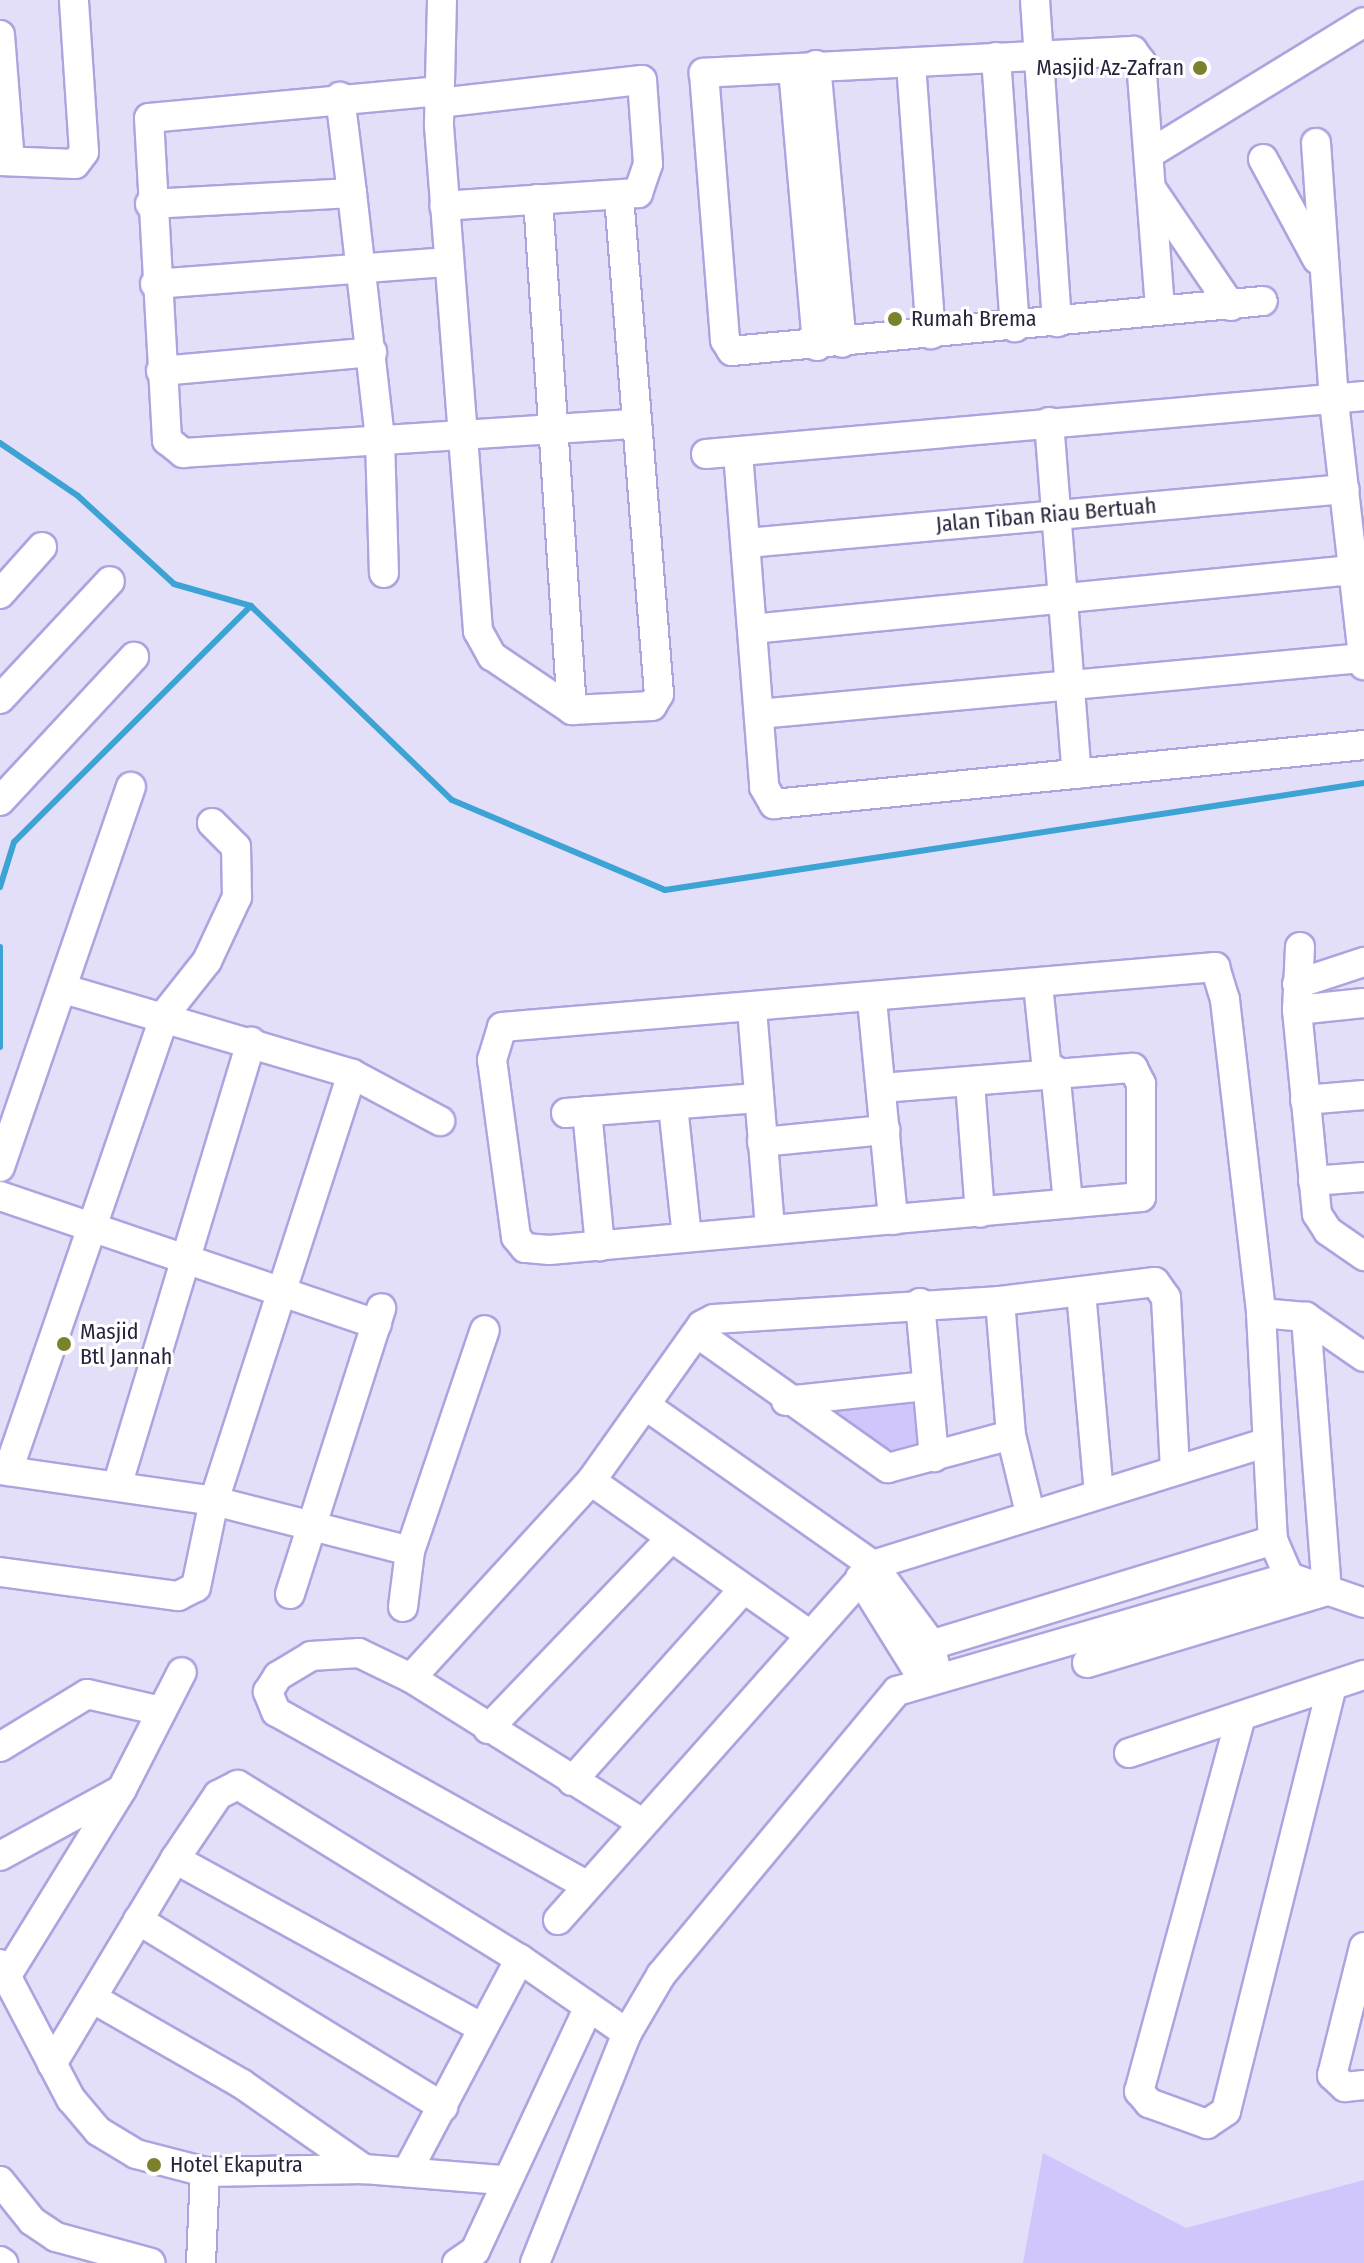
<!DOCTYPE html>
<style>
body{margin:0}
#map{position:relative;width:1364px;height:2263px;overflow:hidden;background:#e3dff8;font-family:"Fira Sans Condensed",sans-serif}
div>[style]{position:absolute}
[style*='--x']{left:calc(var(--x)*1px);top:calc(var(--y)*1px);width:calc(var(--w)*1px);rotate:calc(var(--a)*1deg)}
.green>*{inset:0;background:#d0c6fc}
.stream>*{height:6px;margin:-3px;padding:0 3px;transform-origin:3px;border-radius:3px;background:#3ca3d4}
.roads{filter:drop-shadow(2px 0 #afa3df) drop-shadow(-2px 0 #afa3df) drop-shadow(0 2px #afa3df) drop-shadow(0 -2px #afa3df)}
.minor>*{height:28px;margin:-14px;padding:0 14px;transform-origin:14px;border-radius:14px;background:#fff}
.dots>*{width:22px;height:22px;translate:-50% -50%;box-sizing:border-box;border:4px solid #fff;border-radius:50%}
span{translate:-50% -50%;white-space:nowrap;text-align:center;line-height:1.15;-webkit-text-stroke:6px #fff;paint-order:stroke}
.poi-label{font-size:22px;color:#29243c}
.right{translate:-100% -50%;text-align:right}
.left{translate:0 -50%;text-align:left}
.street-label{font-size:22px;color:#29243c}
</style>
<div id="map">
<div class="green">
<i style="clip-path:polygon(917px 1375px,927px 1444px,886px 1461px,795px 1404px)"></i>
<i style="clip-path:polygon(1043px 2153px,1186px 2228px,1364px 2180px,1364px 2263px,1023px 2263px)"></i>
</div>
<div class="stream">
<i style="--x:0;--y:443;--w:94;--a:34.2"></i>
<i style="--x:78;--y:496;--w:130;--a:42.5"></i>
<i style="--x:174;--y:584;--w:80;--a:15.9"></i>
<i style="--x:251;--y:606;--w:279;--a:44"></i>
<i style="--x:452;--y:800;--w:231;--a:22.9"></i>
<i style="--x:665;--y:890;--w:707;--a:-8.7"></i>
<i style="--x:0;--y:887;--w:47;--a:-72.7"></i>
<i style="--x:14;--y:842;--w:334;--a:-44.9"></i>
<i style="--x:0;--y:947;--w:100;--a:90"></i>
</div>
<div class="roads">
<div class="minor">
<i style="--x:442;--y:0;--w:126;--a:91.4"></i>
<i style="--x:439;--y:126;--w:507;--a:85.58"></i>
<i style="--x:478;--y:631;--w:29;--a:61"></i>
<i style="--x:492;--y:656;--w:97;--a:34"></i>
<i style="--x:572;--y:710;--w:80;--a:-2.9"></i>
<i style="--x:652;--y:706;--w:14;--a:-60"></i>
<i style="--x:659;--y:694;--w:499;--a:-94.6"></i>
<i style="--x:1035;--y:0;--w:323;--a:86.1"></i>
<i style="--x:0;--y:35;--w:126;--a:85.5"></i>
<i style="--x:996;--y:57;--w:271;--a:86"></i>
<i style="--x:911;--y:64;--w:271;--a:85.8"></i>
<i style="--x:816;--y:65;--w:279;--a:84.7"></i>
<i style="--x:793;--y:69;--w:278;--a:85"></i>
<i style="--x:440;--y:91;--w:292;--a:174.7"></i>
<i style="--x:149;--y:118;--w:323;--a:86.8"></i>
<i style="--x:167;--y:440;--w:21;--a:39"></i>
<i style="--x:183;--y:453;--w:455;--a:-3.7"></i>
<i style="--x:439;--y:103;--w:204;--a:-6.5"></i>
<i style="--x:642;--y:80;--w:84;--a:85.9"></i>
<i style="--x:648;--y:164;--w:31;--a:109"></i>
<i style="--x:638;--y:193;--w:194;--a:176.2"></i>
<i style="--x:1316;--y:143;--w:260;--a:86"></i>
<i style="--x:1334;--y:402;--w:265;--a:83.5"></i>
<i style="--x:1149;--y:154;--w:252;--a:-31.5"></i>
<i style="--x:1263;--y:159;--w:114;--a:61.6"></i>
<i style="--x:0;--y:161;--w:75;--a:2.3"></i>
<i style="--x:75;--y:164;--w:15;--a:-53"></i>
<i style="--x:84;--y:152;--w:152;--a:-93.8"></i>
<i style="--x:1153;--y:191;--w:139;--a:55.9"></i>
<i style="--x:352;--y:193;--w:249;--a:83.5"></i>
<i style="--x:380;--y:440;--w:133;--a:88.3"></i>
<i style="--x:538;--y:199;--w:512;--a:86.19"></i>
<i style="--x:150;--y:204;--w:202;--a:-3.1"></i>
<i style="--x:352;--y:193;--w:97;--a:-97.1"></i>
<i style="--x:155;--y:284;--w:294;--a:-4.3"></i>
<i style="--x:1160;--y:308;--w:247;--a:-94.4"></i>
<i style="--x:1141;--y:62;--w:14;--a:-126"></i>
<i style="--x:1133;--y:51;--w:430;--a:177.1"></i>
<i style="--x:704;--y:73;--w:268;--a:85.5"></i>
<i style="--x:725;--y:340;--w:13;--a:58"></i>
<i style="--x:732;--y:351;--w:533;--a:-5.38"></i>
<i style="--x:161;--y:371;--w:212;--a:-5.1"></i>
<i style="--x:1049;--y:422;--w:353;--a:85.5"></i>
<i style="--x:738;--y:453;--w:335;--a:85.5"></i>
<i style="--x:764;--y:787;--w:20;--a:60"></i>
<i style="--x:774;--y:804;--w:593;--a:-5.71"></i>
<i style="--x:706;--y:454;--w:661;--a:-5.04"></i>
<i style="--x:747;--y:543;--w:600;--a:-5.16"></i>
<i style="--x:0;--y:594;--w:63;--a:-48.2"></i>
<i style="--x:752;--y:629;--w:603;--a:-5.62"></i>
<i style="--x:0;--y:699;--w:161;--a:-47"></i>
<i style="--x:759;--y:714;--w:607;--a:-5.3"></i>
<i style="--x:0;--y:801;--w:197;--a:-47.1"></i>
<i style="--x:1300;--y:947;--w:63;--a:92.7"></i>
<i style="--x:1297;--y:1010;--w:205;--a:84.4"></i>
<i style="--x:1317;--y:1214;--w:20;--a:57"></i>
<i style="--x:1328;--y:1231;--w:44;--a:34.8"></i>
<i style="--x:1297;--y:984;--w:71;--a:-18.2"></i>
<i style="--x:1038;--y:985;--w:86;--a:84"></i>
<i style="--x:64;--y:989;--w:300;--a:16.4"></i>
<i style="--x:352;--y:1074;--w:100;--a:28.1"></i>
<i style="--x:872;--y:1000;--w:221;--a:84.5"></i>
<i style="--x:752;--y:1009;--w:219;--a:85.3"></i>
<i style="--x:1297;--y:1010;--w:67;--a:-6"></i>
<i style="--x:1055;--y:1070;--w:134;--a:84.4"></i>
<i style="--x:970;--y:1083;--w:130;--a:85.6"></i>
<i style="--x:882;--y:1088;--w:252;--a:-4.6"></i>
<i style="--x:1133;--y:1068;--w:18;--a:63"></i>
<i style="--x:1141;--y:1084;--w:113;--a:90"></i>
<i style="--x:1141;--y:1197;--w:594;--a:174.88"></i>
<i style="--x:549;--y:1250;--w:24;--a:-175"></i>
<i style="--x:525;--y:1248;--w:14;--a:-129"></i>
<i style="--x:516;--y:1237;--w:179;--a:-97.7"></i>
<i style="--x:492;--y:1060;--w:34;--a:-73"></i>
<i style="--x:502;--y:1027;--w:716;--a:-4.81"></i>
<i style="--x:1215;--y:967;--w:34;--a:73"></i>
<i style="--x:1225;--y:1000;--w:315;--a:83.4"></i>
<i style="--x:1261;--y:1313;--w:227;--a:87"></i>
<i style="--x:1273;--y:1540;--w:40;--a:66.6"></i>
<i style="--x:1305;--y:1100;--w:59;--a:-4.8"></i>
<i style="--x:673;--y:1106;--w:132;--a:83.9"></i>
<i style="--x:587;--y:1111;--w:136;--a:84.5"></i>
<i style="--x:566;--y:1113;--w:192;--a:-4.5"></i>
<i style="--x:762;--y:1142;--w:124;--a:-5.6"></i>
<i style="--x:0;--y:1167;--w:402;--a:-71"></i>
<i style="--x:1313;--y:1181;--w:51;--a:-4.5"></i>
<i style="--x:0;--y:1196;--w:398;--a:18.8"></i>
<i style="--x:1081;--y:1292;--w:201;--a:84.9"></i>
<i style="--x:1000;--y:1301;--w:134;--a:85.3"></i>
<i style="--x:1011;--y:1435;--w:80;--a:76.3"></i>
<i style="--x:920;--y:1303;--w:155;--a:84.8"></i>
<i style="--x:1261;--y:1313;--w:45;--a:5.1"></i>
<i style="--x:1306;--y:1317;--w:70;--a:34.6"></i>
<i style="--x:697;--y:1333;--w:234;--a:35.3"></i>
<i style="--x:888;--y:1468;--w:127;--a:-15"></i>
<i style="--x:786;--y:1401;--w:142;--a:-6.1"></i>
<i style="--x:645;--y:1405;--w:279;--a:35.1"></i>
<i style="--x:873;--y:1565;--w:96;--a:53.5"></i>
<i style="--x:930;--y:1642;--w:33;--a:78"></i>
<i style="--x:0;--y:1470;--w:216;--a:8.2"></i>
<i style="--x:214;--y:1501;--w:202;--a:14.3"></i>
<i style="--x:8;--y:1471;--w:483;--a:-71"></i>
<i style="--x:165;--y:1014;--w:68;--a:-51.6"></i>
<i style="--x:207;--y:961;--w:71;--a:-64.9"></i>
<i style="--x:237;--y:897;--w:50;--a:-91.1"></i>
<i style="--x:236;--y:847;--w:34;--a:-135"></i>
<i style="--x:591;--y:1481;--w:266;--a:35.1"></i>
<i style="--x:118;--y:1483;--w:461;--a:-73.2"></i>
<i style="--x:0;--y:1572;--w:180;--a:7.7"></i>
<i style="--x:178;--y:1596;--w:20;--a:-27"></i>
<i style="--x:196;--y:1587;--w:88;--a:-78.2"></i>
<i style="--x:214;--y:1501;--w:449;--a:-72.1"></i>
<i style="--x:860;--y:1578;--w:106;--a:58.1"></i>
<i style="--x:290;--y:1594;--w:300;--a:-72.3"></i>
<i style="--x:403;--y:1607;--w:56;--a:-82.9"></i>
<i style="--x:410;--y:1551;--w:233;--a:-71.3"></i>
<i style="--x:911;--y:1651;--w:379;--a:-17"></i>
<i style="--x:1087;--y:1663;--w:251;--a:-16.7"></i>
<i style="--x:1327;--y:1591;--w:275;--a:-94.4"></i>
<i style="--x:411;--y:1678;--w:267;--a:-47.6"></i>
<i style="--x:591;--y:1481;--w:191;--a:-54.6"></i>
<i style="--x:702;--y:1325;--w:13;--a:-27"></i>
<i style="--x:714;--y:1319;--w:287;--a:-3.6"></i>
<i style="--x:1000;--y:1301;--w:156;--a:-7"></i>
<i style="--x:1155;--y:1282;--w:19;--a:55"></i>
<i style="--x:1166;--y:1298;--w:170;--a:87"></i>
<i style="--x:1240;--y:1720;--w:385;--a:105.2"></i>
<i style="--x:1139;--y:2091;--w:16;--a:50"></i>
<i style="--x:1149;--y:2103;--w:62;--a:19.9"></i>
<i style="--x:1207;--y:2124;--w:23;--a:-34"></i>
<i style="--x:1226;--y:2111;--w:438;--a:-76"></i>
<i style="--x:488;--y:1729;--w:263;--a:-46.2"></i>
<i style="--x:0;--y:1747;--w:102;--a:-31.3"></i>
<i style="--x:87;--y:1694;--w:72;--a:12.9"></i>
<i style="--x:1129;--y:1753;--w:248;--a:-18.4"></i>
<i style="--x:572;--y:1781;--w:255;--a:-48.2"></i>
<i style="--x:0;--y:1856;--w:136;--a:-28.6"></i>
<i style="--x:175;--y:1859;--w:350;--a:28.8"></i>
<i style="--x:586;--y:1885;--w:355;--a:-150.8"></i>
<i style="--x:276;--y:1712;--w:22;--a:-112"></i>
<i style="--x:268;--y:1692;--w:19;--a:-58"></i>
<i style="--x:278;--y:1676;--w:39;--a:-31"></i>
<i style="--x:311;--y:1656;--w:48;--a:-3.6"></i>
<i style="--x:359;--y:1653;--w:58;--a:25.7"></i>
<i style="--x:411;--y:1678;--w:271;--a:32.1"></i>
<i style="--x:138;--y:1920;--w:358;--a:31.5"></i>
<i style="--x:558;--y:1920;--w:475;--a:-48.4"></i>
<i style="--x:873;--y:1565;--w:413;--a:-17.3"></i>
<i style="--x:1364;--y:1947;--w:132;--a:104"></i>
<i style="--x:1332;--y:2075;--w:18;--a:43"></i>
<i style="--x:1345;--y:2087;--w:19;--a:-6"></i>
<i style="--x:0;--y:1964;--w:153;--a:62.3"></i>
<i style="--x:71;--y:2099;--w:42;--a:49.8"></i>
<i style="--x:98;--y:2131;--w:44;--a:31.2"></i>
<i style="--x:136;--y:2154;--w:71;--a:14.6"></i>
<i style="--x:205;--y:2172;--w:159;--a:-1.1"></i>
<i style="--x:364;--y:2169;--w:138;--a:4.6"></i>
<i style="--x:6;--y:1977;--w:221;--a:-58.3"></i>
<i style="--x:122;--y:1789;--w:131;--a:-62.9"></i>
<i style="--x:92;--y:1998;--w:173;--a:29.8"></i>
<i style="--x:242;--y:2084;--w:149;--a:34.9"></i>
<i style="--x:52;--y:2064;--w:239;--a:-59"></i>
<i style="--x:175;--y:1859;--w:77;--a:-56.1"></i>
<i style="--x:218;--y:1795;--w:22;--a:-27"></i>
<i style="--x:238;--y:1785;--w:331;--a:31.7"></i>
<i style="--x:520;--y:1959;--w:130;--a:34.7"></i>
<i style="--x:407;--y:2172;--w:241;--a:-62.1"></i>
<i style="--x:0;--y:2181;--w:51;--a:51.3"></i>
<i style="--x:32;--y:2221;--w:29;--a:34"></i>
<i style="--x:56;--y:2237;--w:98;--a:15.3"></i>
<i style="--x:0;--y:2261;--w:4;--a:34"></i>
<i style="--x:201;--y:2263;--w:91;--a:-87.5"></i>
<i style="--x:457;--y:2263;--w:22;--a:-34"></i>
<i style="--x:475;--y:2251;--w:269;--a:-65"></i>
<i style="--x:535;--y:2263;--w:248;--a:-68.2"></i>
<i style="--x:627;--y:2033;--w:67;--a:-59.6"></i>
<i style="--x:661;--y:1975;--w:369;--a:-50.3"></i>
<i style="--x:897;--y:1691;--w:408;--a:-16.2"></i>
<i style="--x:1289;--y:1577;--w:79;--a:19.1"></i>
</div>
</div>
<div class="dots">
<i style="left:1200px;top:68px;background:#7c822c"></i>
<i style="left:895px;top:319px;background:#7c822c"></i>
<i style="left:64px;top:1344px;background:#7c822c"></i>
<i style="left:154px;top:2165px;background:#7c822c"></i>
</div>
<div class="poi-label">
<span class="right" style="left:1184px;top:68px">Masjid Az-Zafran</span>
<span class="left" style="left:911px;top:319px">Rumah Brema</span>
<span class="left" style="left:80px;top:1344px">Masjid<br>Btl Jannah</span>
<span class="left" style="left:170px;top:2165px">Hotel Ekaputra</span>
</div>
<div class="street-label">
<span style="left:1046px;top:515px;rotate:-5deg">Jalan Tiban Riau Bertuah</span>
</div>
</div>
